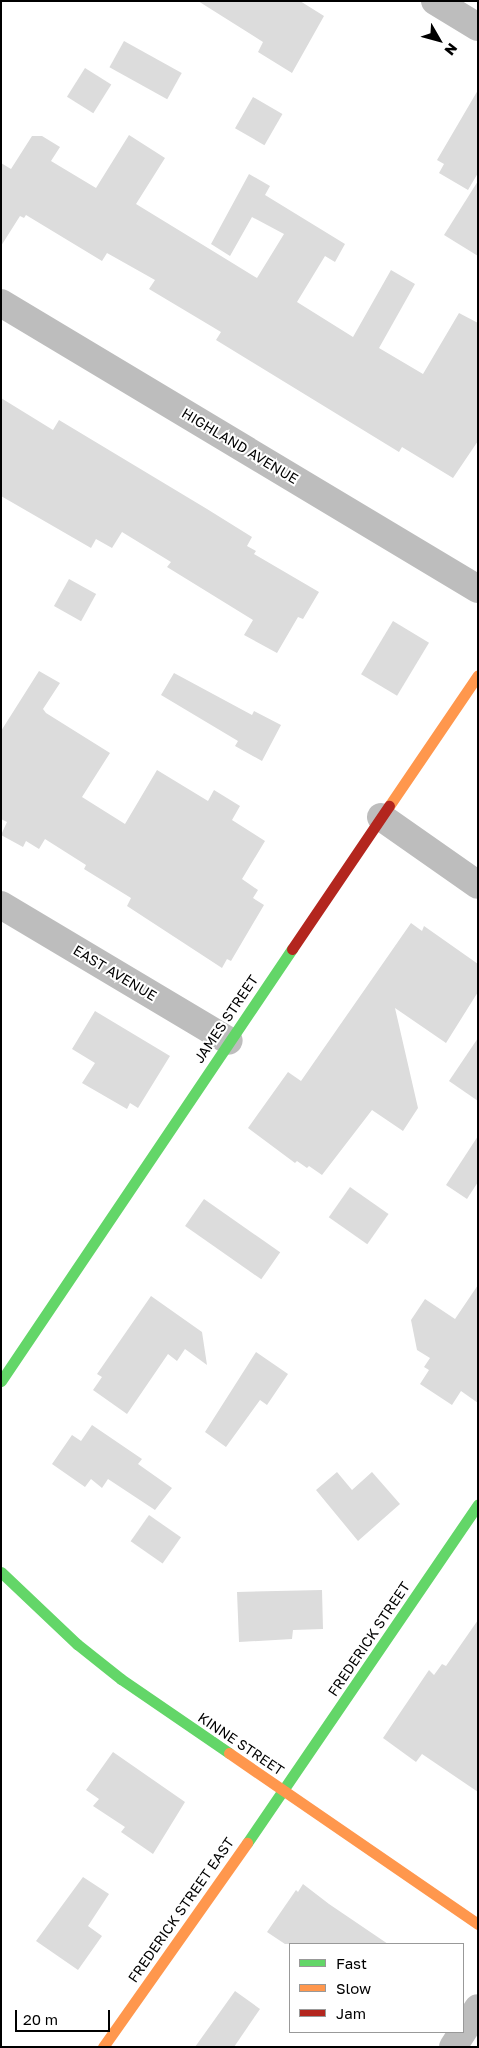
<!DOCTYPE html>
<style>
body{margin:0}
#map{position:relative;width:479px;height:2048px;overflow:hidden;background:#fff;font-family:"Golos Text",sans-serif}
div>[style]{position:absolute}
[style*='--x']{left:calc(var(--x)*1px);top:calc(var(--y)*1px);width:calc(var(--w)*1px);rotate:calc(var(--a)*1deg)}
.building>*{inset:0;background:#dcdcdc;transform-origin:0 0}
.street>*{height:28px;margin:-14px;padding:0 14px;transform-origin:14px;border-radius:14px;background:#bdbdbd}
.fast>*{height:11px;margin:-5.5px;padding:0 5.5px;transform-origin:5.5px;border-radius:5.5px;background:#63d668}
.slow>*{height:11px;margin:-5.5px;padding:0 5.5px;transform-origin:5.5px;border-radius:5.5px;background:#ff974d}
.jam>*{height:11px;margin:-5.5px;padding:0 5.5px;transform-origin:5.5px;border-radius:5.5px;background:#b3261e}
span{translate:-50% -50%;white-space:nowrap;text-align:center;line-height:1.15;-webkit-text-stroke:4px #fff;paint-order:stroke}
.street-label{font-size:14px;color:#000}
.frame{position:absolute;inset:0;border:2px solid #000;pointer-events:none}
.legend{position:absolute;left:289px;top:1943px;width:175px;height:90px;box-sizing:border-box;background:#fff;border:1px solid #999;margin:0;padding:6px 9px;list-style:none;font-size:15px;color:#000}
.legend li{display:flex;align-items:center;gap:10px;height:25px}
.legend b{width:25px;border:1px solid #999}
.north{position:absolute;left:414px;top:15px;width:50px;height:50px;-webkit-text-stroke:4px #fff;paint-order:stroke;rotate:128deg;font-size:14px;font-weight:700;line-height:20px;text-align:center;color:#000}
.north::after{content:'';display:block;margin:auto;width:18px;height:22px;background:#000;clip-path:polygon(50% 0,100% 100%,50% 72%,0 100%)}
.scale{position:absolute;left:15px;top:2010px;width:95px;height:22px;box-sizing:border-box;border:2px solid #000;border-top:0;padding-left:6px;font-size:15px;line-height:18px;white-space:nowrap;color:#000;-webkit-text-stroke:4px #fff;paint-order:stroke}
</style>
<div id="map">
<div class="building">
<i style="clip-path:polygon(198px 1px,300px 1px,324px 16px,292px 73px,258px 52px,263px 42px)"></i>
<i style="left:124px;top:41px;width:66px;height:30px;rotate:29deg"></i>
<i style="left:85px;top:68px;width:31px;height:34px;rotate:32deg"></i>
<i style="clip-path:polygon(478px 90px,478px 173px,468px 190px,439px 173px,444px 164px,437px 160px)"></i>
<i style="left:253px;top:97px;width:34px;height:36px;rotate:30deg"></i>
<i style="clip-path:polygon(129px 135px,165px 158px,136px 204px,257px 278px,284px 234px,252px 217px,230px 256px,211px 244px,249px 174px,270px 186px,265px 195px,345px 244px,335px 262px,325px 256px,297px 302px,353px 337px,391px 270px,415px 284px,379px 348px,423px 374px,459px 313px,478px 323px,478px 441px,453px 478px,402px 447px,399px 452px,216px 340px,221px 332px,149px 289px,155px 280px,107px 253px,102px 261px,26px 215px,24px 218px,20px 216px,1px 246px,1px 163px,11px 169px,32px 136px,42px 136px,60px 147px,51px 161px,96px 188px)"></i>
<i style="clip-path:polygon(478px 181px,478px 256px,444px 235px)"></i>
<i style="clip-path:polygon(1px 398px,53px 430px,59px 420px,207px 509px,252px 537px,247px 546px,256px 551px,254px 554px,319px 592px,303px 619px,298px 617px,277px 653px,244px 635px,253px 620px,167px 567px,171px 562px,122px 532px,112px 548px,96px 539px,91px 548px,1px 496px)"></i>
<i style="left:69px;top:579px;width:31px;height:31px;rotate:29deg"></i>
<i style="left:393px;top:621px;width:42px;height:62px;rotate:31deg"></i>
<i style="clip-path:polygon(39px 671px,60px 683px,43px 709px,46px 713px,110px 753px,82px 797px,125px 824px,157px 770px,208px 801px,214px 790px,240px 806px,232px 820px,265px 841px,242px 879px,258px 890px,253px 898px,264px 905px,231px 961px,227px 959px,222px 968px,127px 906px,131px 898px,84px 869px,86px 865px,45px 839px,39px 849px,26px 841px,23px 847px,1px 835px,7px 822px,1px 819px,1px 731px)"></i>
<i style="clip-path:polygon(174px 673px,252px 715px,254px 711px,281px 725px,262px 761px,235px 746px,238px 741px,161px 695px)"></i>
<i style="clip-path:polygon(411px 923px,422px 931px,424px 926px,478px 964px,478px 992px,446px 1043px,395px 1008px,418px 1108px,403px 1131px,372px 1110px,322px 1175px,309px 1166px,307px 1168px,297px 1161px,295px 1163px,248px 1128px,288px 1072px,301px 1081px)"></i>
<i style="clip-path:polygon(95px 1011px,170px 1056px,138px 1108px,130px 1103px,127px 1109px,82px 1083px,95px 1063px,72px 1049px)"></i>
<i style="clip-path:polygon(478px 1038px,478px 1101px,449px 1081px)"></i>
<i style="clip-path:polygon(478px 1136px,478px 1182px,467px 1199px,446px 1185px)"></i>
<i style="left:350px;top:1187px;width:47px;height:37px;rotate:35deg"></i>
<i style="left:204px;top:1199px;width:93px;height:33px;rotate:35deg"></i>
<i style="clip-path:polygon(478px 1285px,478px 1403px,461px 1391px,452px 1405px,420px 1384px,429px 1370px,424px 1367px,430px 1358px,417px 1350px,411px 1320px,425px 1299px,455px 1319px)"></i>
<i style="clip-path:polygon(151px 1296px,202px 1332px,207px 1365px,185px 1349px,177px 1361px,168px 1354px,127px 1414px,93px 1390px,102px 1377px,97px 1374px)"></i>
<i style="clip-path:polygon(256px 1352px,288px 1374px,267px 1405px,260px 1400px,226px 1447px,205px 1432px)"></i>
<i style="clip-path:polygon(92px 1425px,142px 1459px,138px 1464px,172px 1488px,155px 1510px,108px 1479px,102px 1488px,91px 1479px,85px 1487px,52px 1464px,72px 1435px,81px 1441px)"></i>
<i style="clip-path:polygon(337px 1472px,352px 1490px,372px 1472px,400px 1504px,358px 1541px,316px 1490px)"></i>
<i style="left:149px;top:1515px;width:39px;height:32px;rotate:35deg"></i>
<i style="clip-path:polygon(322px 1590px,323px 1629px,293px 1630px,292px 1639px,239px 1642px,237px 1592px)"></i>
<i style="clip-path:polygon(478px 1620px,478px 1792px,422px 1754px,416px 1762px,383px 1738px,429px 1670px,434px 1675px,442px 1664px,446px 1666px)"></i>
<i style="clip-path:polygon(113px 1752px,185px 1802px,153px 1854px,121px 1832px,125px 1827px,93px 1806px,99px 1799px,86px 1790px)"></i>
<i style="clip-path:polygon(83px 1877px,109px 1894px,88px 1926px,102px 1936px,78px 1970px,36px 1941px)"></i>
<i style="clip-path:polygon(303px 1884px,329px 1904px,388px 1944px,285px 1944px,267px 1932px,296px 1890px,298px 1892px)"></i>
<i style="clip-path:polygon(235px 1991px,260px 2009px,234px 2047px,195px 2047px)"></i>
</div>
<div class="street">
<i style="--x:435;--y:1;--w:50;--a:31.2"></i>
<i style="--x:1;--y:303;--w:556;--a:30.95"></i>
<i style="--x:381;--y:817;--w:118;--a:35"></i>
<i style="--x:1;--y:905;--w:265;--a:30.8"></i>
<i style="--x:453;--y:2047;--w:46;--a:-57.3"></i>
</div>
<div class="fast">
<i style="--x:1;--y:1381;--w:521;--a:-56.04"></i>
<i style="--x:1;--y:1572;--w:105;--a:43.5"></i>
<i style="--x:77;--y:1644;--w:56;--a:38.5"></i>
<i style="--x:121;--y:1679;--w:131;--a:34.4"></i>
<i style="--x:247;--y:1843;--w:410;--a:-55.7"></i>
</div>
<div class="slow">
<i style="--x:389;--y:806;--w:158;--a:-55.8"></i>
<i style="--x:229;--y:1753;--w:302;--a:34.5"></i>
<i style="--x:103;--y:2047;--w:250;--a:-54.8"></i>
</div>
<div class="jam">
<i style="--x:292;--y:949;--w:173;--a:-55.9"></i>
</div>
<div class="street-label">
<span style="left:240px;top:446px;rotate:31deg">HIGHLAND AVENUE</span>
<span style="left:115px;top:973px;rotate:31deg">EAST AVENUE</span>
<span style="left:226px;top:1019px;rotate:-56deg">JAMES STREET</span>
<span style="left:369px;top:1639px;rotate:-56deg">FREDERICK STREET</span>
<span style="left:241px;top:1744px;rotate:34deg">KINNE STREET</span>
<span style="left:181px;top:1910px;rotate:-55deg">FREDERICK STREET EAST</span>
</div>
<div class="frame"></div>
<ul class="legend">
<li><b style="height:6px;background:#63d668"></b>Fast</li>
<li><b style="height:6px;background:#ff974d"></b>Slow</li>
<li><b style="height:6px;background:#b3261e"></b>Jam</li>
</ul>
<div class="north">N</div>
<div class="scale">20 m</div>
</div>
